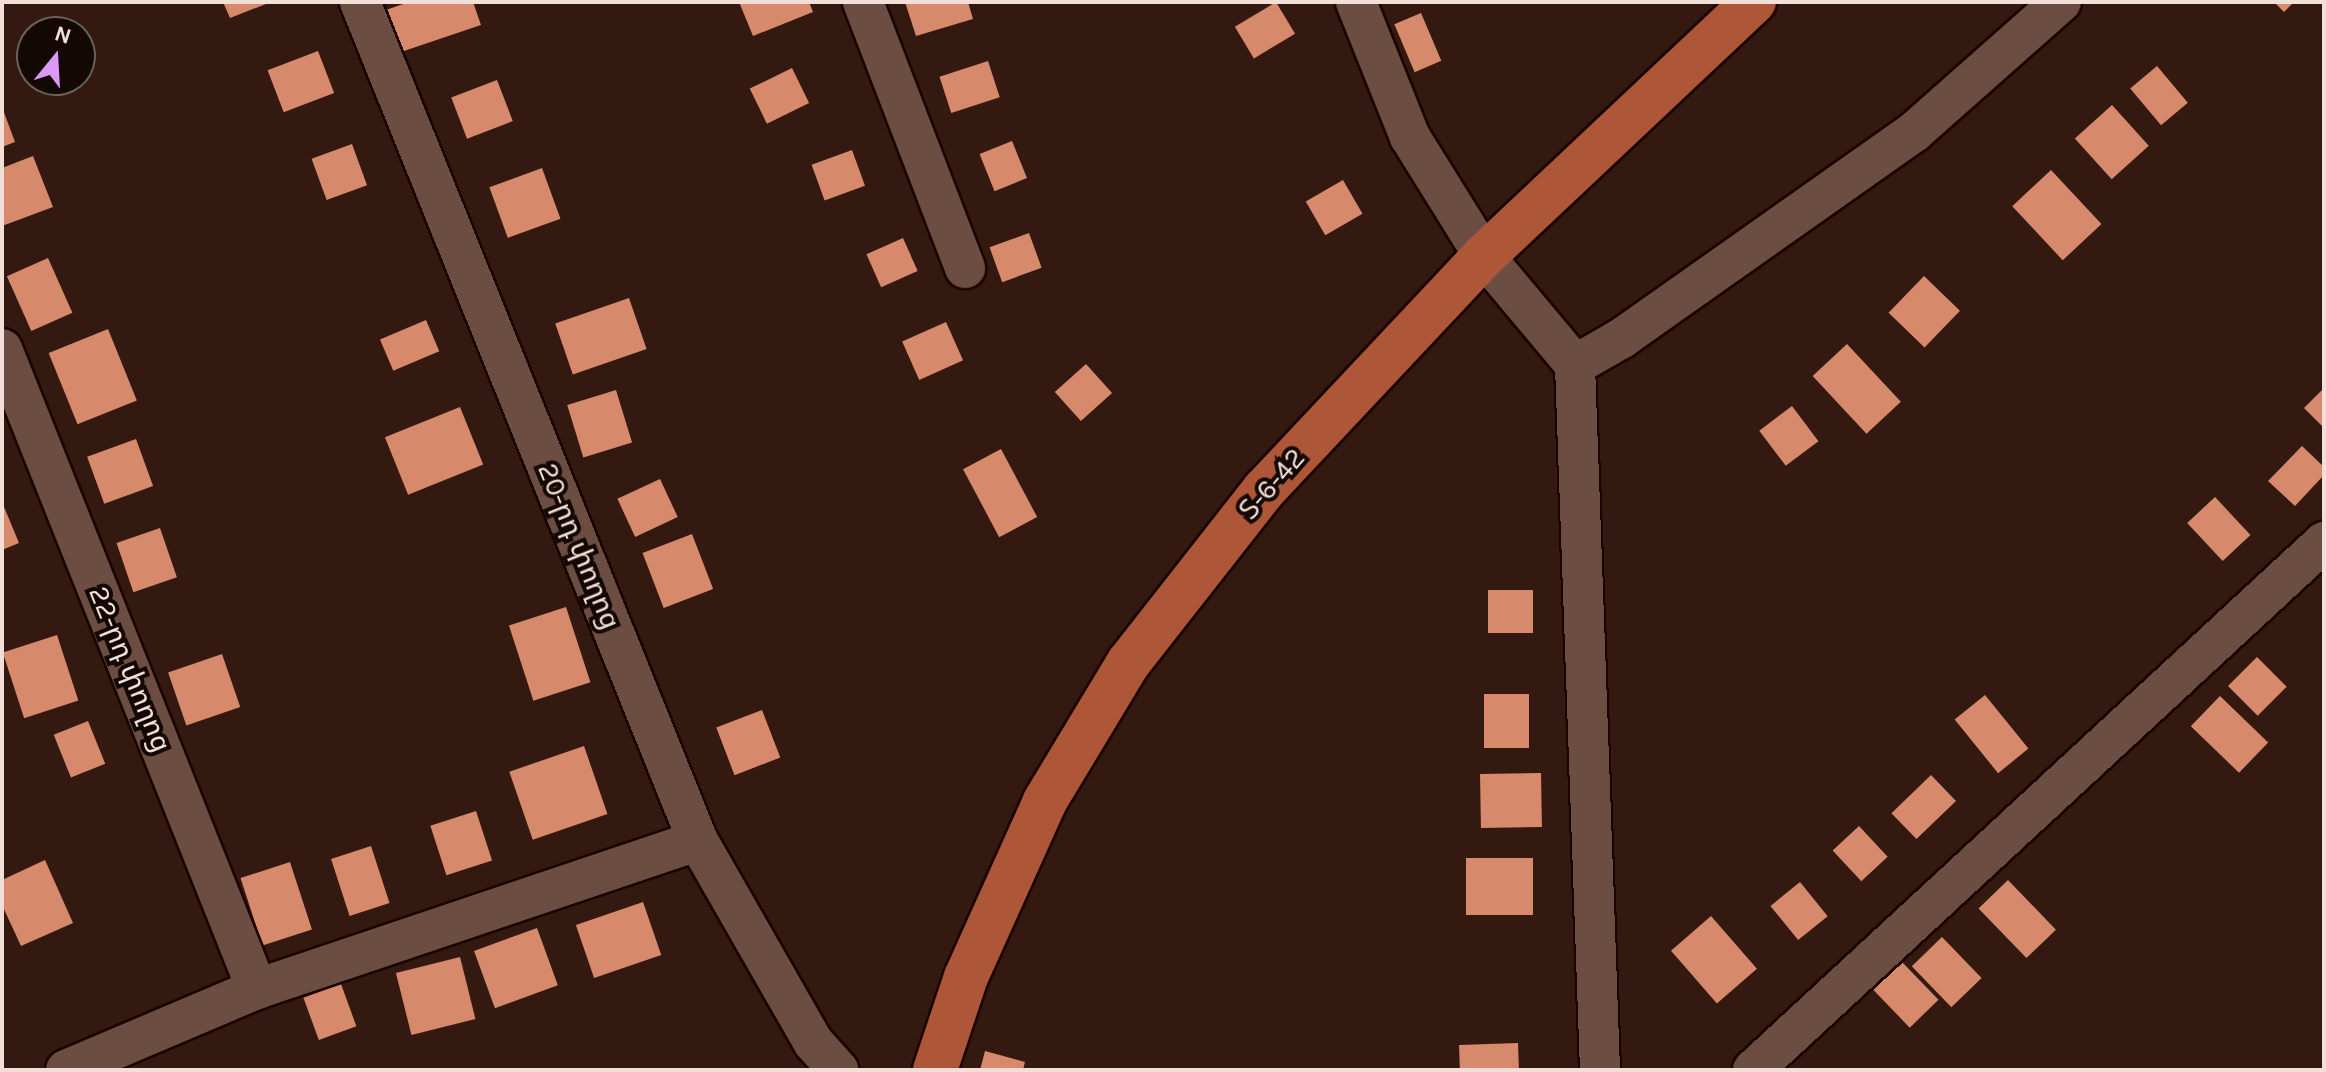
<!DOCTYPE html>
<meta charset="utf-8">
<style>
body{margin:0}
#map{position:relative;width:2326px;height:1072px;overflow:hidden;background:#33190f;font-family:Karla,"Noto Sans Armenian",sans-serif}
div>[style]{position:absolute}
[style*='--x']{left:calc(var(--x)*1px);top:calc(var(--y)*1px);width:calc(var(--w)*1px);rotate:calc(var(--a)*1deg)}
.building>*{inset:0;background:#d7896c;transform-origin:0 0}
.roads{filter:drop-shadow(2px 0 #1a0400) drop-shadow(-2px 0 #1a0400) drop-shadow(0 2px #1a0400) drop-shadow(0 -2px #1a0400)}
.minor>*{height:40px;margin:-20px;padding:0 20px;transform-origin:20px;border-radius:20px;background:#6c4d42}
.major>*{height:44px;margin:-22px;padding:0 22px;transform-origin:22px;border-radius:22px;background:#ad5738}
span{translate:-50% -50%;white-space:nowrap;text-align:center;line-height:1.15;-webkit-text-stroke:8px #130804;paint-order:stroke}
.street-label{font-size:28px;color:#f2dfd8}
.frame{position:absolute;inset:0;border:4px solid #f2dfd8;pointer-events:none}
.north{position:absolute;left:16px;top:16px;width:80px;height:80px;box-sizing:border-box;background:#130804;border:2px solid #6c5e59;border-radius:50%;rotate:18deg;font-size:22px;font-weight:700;line-height:32px;text-align:center;color:#f2dfd8}
.north::after{content:'';display:block;margin:auto;width:28px;height:36px;background:#da9af6;clip-path:polygon(50% 0,100% 100%,50% 72%,0 100%)}
</style>
<div id="map">
<div class="building">
<i style="clip-path:polygon(223px 2px,271px 2px,230px 18px)"></i>
<i style="clip-path:polygon(409px 2px,473px 2px,481px 25px,398px 53px,383px 11px)"></i>
<i style="clip-path:polygon(739px 2px,809px 2px,813px 12px,753px 36px)"></i>
<i style="clip-path:polygon(905px 2px,968px 2px,973px 19px,916px 36px)"></i>
<i style="left:1276px;top:2px;width:37px;height:48px;rotate:59deg"></i>
<i style="clip-path:polygon(2274px 2px,2294px 2px,2284px 12px)"></i>
<i style="left:1421px;top:13px;width:52px;height:29px;rotate:67deg"></i>
<i style="left:318px;top:51px;width:45px;height:54px;rotate:69deg"></i>
<i style="left:988px;top:61px;width:38px;height:51px;rotate:72deg"></i>
<i style="left:2157px;top:66px;width:48px;height:35px;rotate:50deg"></i>
<i style="left:792px;top:68px;width:39px;height:47px;rotate:64deg"></i>
<i style="left:497px;top:80px;width:44px;height:49px;rotate:69deg"></i>
<i style="left:2112px;top:105px;width:55px;height:50px;rotate:48deg"></i>
<i style="clip-path:polygon(2px 107px,15px 142px,2px 147px)"></i>
<i style="left:1012px;top:141px;width:40px;height:35px;rotate:68deg"></i>
<i style="left:352px;top:144px;width:44px;height:43px;rotate:70deg"></i>
<i style="left:852px;top:150px;width:38px;height:43px;rotate:70deg"></i>
<i style="clip-path:polygon(33px 156px,53px 207px,2px 226px,2px 168px)"></i>
<i style="left:542px;top:168px;width:54px;height:56px;rotate:70deg"></i>
<i style="left:2051px;top:170px;width:74px;height:53px;rotate:47deg"></i>
<i style="left:1343px;top:180px;width:39px;height:43px;rotate:60deg"></i>
<i style="left:1029px;top:233px;width:37px;height:42px;rotate:70deg"></i>
<i style="left:903px;top:238px;width:36px;height:40px;rotate:66deg"></i>
<i style="left:48px;top:258px;width:60px;height:45px;rotate:66deg"></i>
<i style="left:1924px;top:276px;width:50px;height:51px;rotate:44deg"></i>
<i style="left:629px;top:298px;width:54px;height:78px;rotate:71deg"></i>
<i style="left:426px;top:320px;width:34px;height:50px;rotate:67deg"></i>
<i style="left:946px;top:322px;width:42px;height:48px;rotate:66deg"></i>
<i style="left:108px;top:329px;width:77px;height:64px;rotate:68deg"></i>
<i style="left:1847px;top:344px;width:79px;height:47px;rotate:47deg"></i>
<i style="left:1086px;top:364px;width:39px;height:42px;rotate:48deg"></i>
<i style="clip-path:polygon(2324px 388px,2324px 428px,2304px 408px)"></i>
<i style="left:616px;top:390px;width:55px;height:51px;rotate:73deg"></i>
<i style="left:1792px;top:406px;width:44px;height:41px;rotate:53deg"></i>
<i style="left:460px;top:407px;width:62px;height:81px;rotate:68deg"></i>
<i style="left:136px;top:439px;width:50px;height:52px;rotate:70deg"></i>
<i style="clip-path:polygon(2302px 446px,2324px 467px,2324px 475px,2295px 506px,2268px 481px)"></i>
<i style="left:1001px;top:449px;width:77px;height:43px;rotate:62deg"></i>
<i style="left:660px;top:479px;width:42px;height:47px;rotate:65deg"></i>
<i style="left:2215px;top:497px;width:52px;height:38px;rotate:47deg"></i>
<i style="clip-path:polygon(2px 502px,19px 543px,2px 550px)"></i>
<i style="left:160px;top:528px;width:52px;height:46px;rotate:71deg"></i>
<i style="left:692px;top:534px;width:59px;height:53px;rotate:69deg"></i>
<i style="left:1488px;top:590px;width:45px;height:43px"></i>
<i style="left:566px;top:607px;width:79px;height:60px;rotate:72deg"></i>
<i style="left:57px;top:635px;width:69px;height:57px;rotate:72deg"></i>
<i style="left:222px;top:654px;width:56px;height:57px;rotate:71deg"></i>
<i style="left:2257px;top:657px;width:42px;height:41px;rotate:45deg"></i>
<i style="left:1484px;top:694px;width:45px;height:54px"></i>
<i style="left:1985px;top:695px;width:69px;height:39px;rotate:51deg"></i>
<i style="left:2220px;top:696px;width:67px;height:42px;rotate:44deg"></i>
<i style="left:762px;top:710px;width:51px;height:49px;rotate:69deg"></i>
<i style="left:88px;top:721px;width:46px;height:37px;rotate:68deg"></i>
<i style="left:584px;top:746px;width:72px;height:79px;rotate:71deg"></i>
<i style="left:1541px;top:773px;width:54px;height:61px;rotate:89deg"></i>
<i style="left:1931px;top:775px;width:36px;height:55px;rotate:46deg"></i>
<i style="left:476px;top:811px;width:52px;height:48px;rotate:72deg"></i>
<i style="left:1859px;top:826px;width:42px;height:36px;rotate:47deg"></i>
<i style="left:371px;top:846px;width:60px;height:42px;rotate:72deg"></i>
<i style="left:1466px;top:858px;width:67px;height:57px"></i>
<i style="clip-path:polygon(45px 860px,73px 923px,21px 946px,2px 905px,2px 880px)"></i>
<i style="left:290px;top:862px;width:71px;height:52px;rotate:72deg"></i>
<i style="left:2008px;top:880px;width:69px;height:41px;rotate:46deg"></i>
<i style="left:1800px;top:882px;width:44px;height:38px;rotate:51deg"></i>
<i style="left:643px;top:902px;width:56px;height:71px;rotate:71deg"></i>
<i style="left:1711px;top:916px;width:70px;height:53px;rotate:49deg"></i>
<i style="left:537px;top:928px;width:61px;height:67px;rotate:70deg"></i>
<i style="left:1942px;top:937px;width:57px;height:42px;rotate:46deg"></i>
<i style="left:460px;top:957px;width:64px;height:66px;rotate:76deg"></i>
<i style="left:1901px;top:961px;width:54px;height:40px;rotate:46deg"></i>
<i style="left:341px;top:984px;width:45px;height:40px;rotate:70deg"></i>
<i style="left:1518px;top:1043px;width:27px;height:59px;rotate:88deg"></i>
<i style="clip-path:polygon(985px 1051px,1025px 1062px,1023px 1070px,980px 1070px)"></i>
</div>
<div class="roads">
<div class="minor">
<i style="--x:360;--y:2;--w:905;--a:68.06"></i>
<i style="--x:698;--y:841;--w:232;--a:60.2"></i>
<i style="--x:813;--y:1042;--w:38;--a:48"></i>
<i style="--x:863;--y:2;--w:285;--a:69"></i>
<i style="--x:1356;--y:2;--w:145;--a:68.2"></i>
<i style="--x:1410;--y:137;--w:140;--a:58.1"></i>
<i style="--x:1484;--y:256;--w:142;--a:50.1"></i>
<i style="--x:1575;--y:365;--w:705;--a:87.97"></i>
<i style="--x:2;--y:349;--w:689;--a:68.28"></i>
<i style="--x:1575;--y:365;--w:54;--a:-29.9"></i>
<i style="--x:1622;--y:338;--w:357;--a:-35.2"></i>
<i style="--x:1914;--y:132;--w:196;--a:-41.5"></i>
<i style="--x:66;--y:1070;--w:207;--a:-23"></i>
<i style="--x:257;--y:989;--w:465;--a:-18.6"></i>
<i style="--x:1753;--y:1070;--w:778;--a:-42.76"></i>
</div>
<div class="major">
<i style="--x:935;--y:1070;--w:98;--a:-71.6"></i>
<i style="--x:966;--y:977;--w:193;--a:-65.8"></i>
<i style="--x:1045;--y:801;--w:162;--a:-58.9"></i>
<i style="--x:1129;--y:662;--w:219;--a:-51.9"></i>
<i style="--x:1264;--y:490;--w:321;--a:-46.8"></i>
<i style="--x:1484;--y:256;--w:371;--a:-43.3"></i>
</div>
</div>
<div class="street-label">
<span style="left:1272px;top:484px;rotate:-49deg">Տ-6-42</span>
<span style="left:579px;top:546px;rotate:68deg">20-րդ փողոց</span>
<span style="left:130px;top:669px;rotate:68deg">22-րդ փողոց</span>
</div>
<div class="frame"></div>
<div class="north">N</div>
</div>
